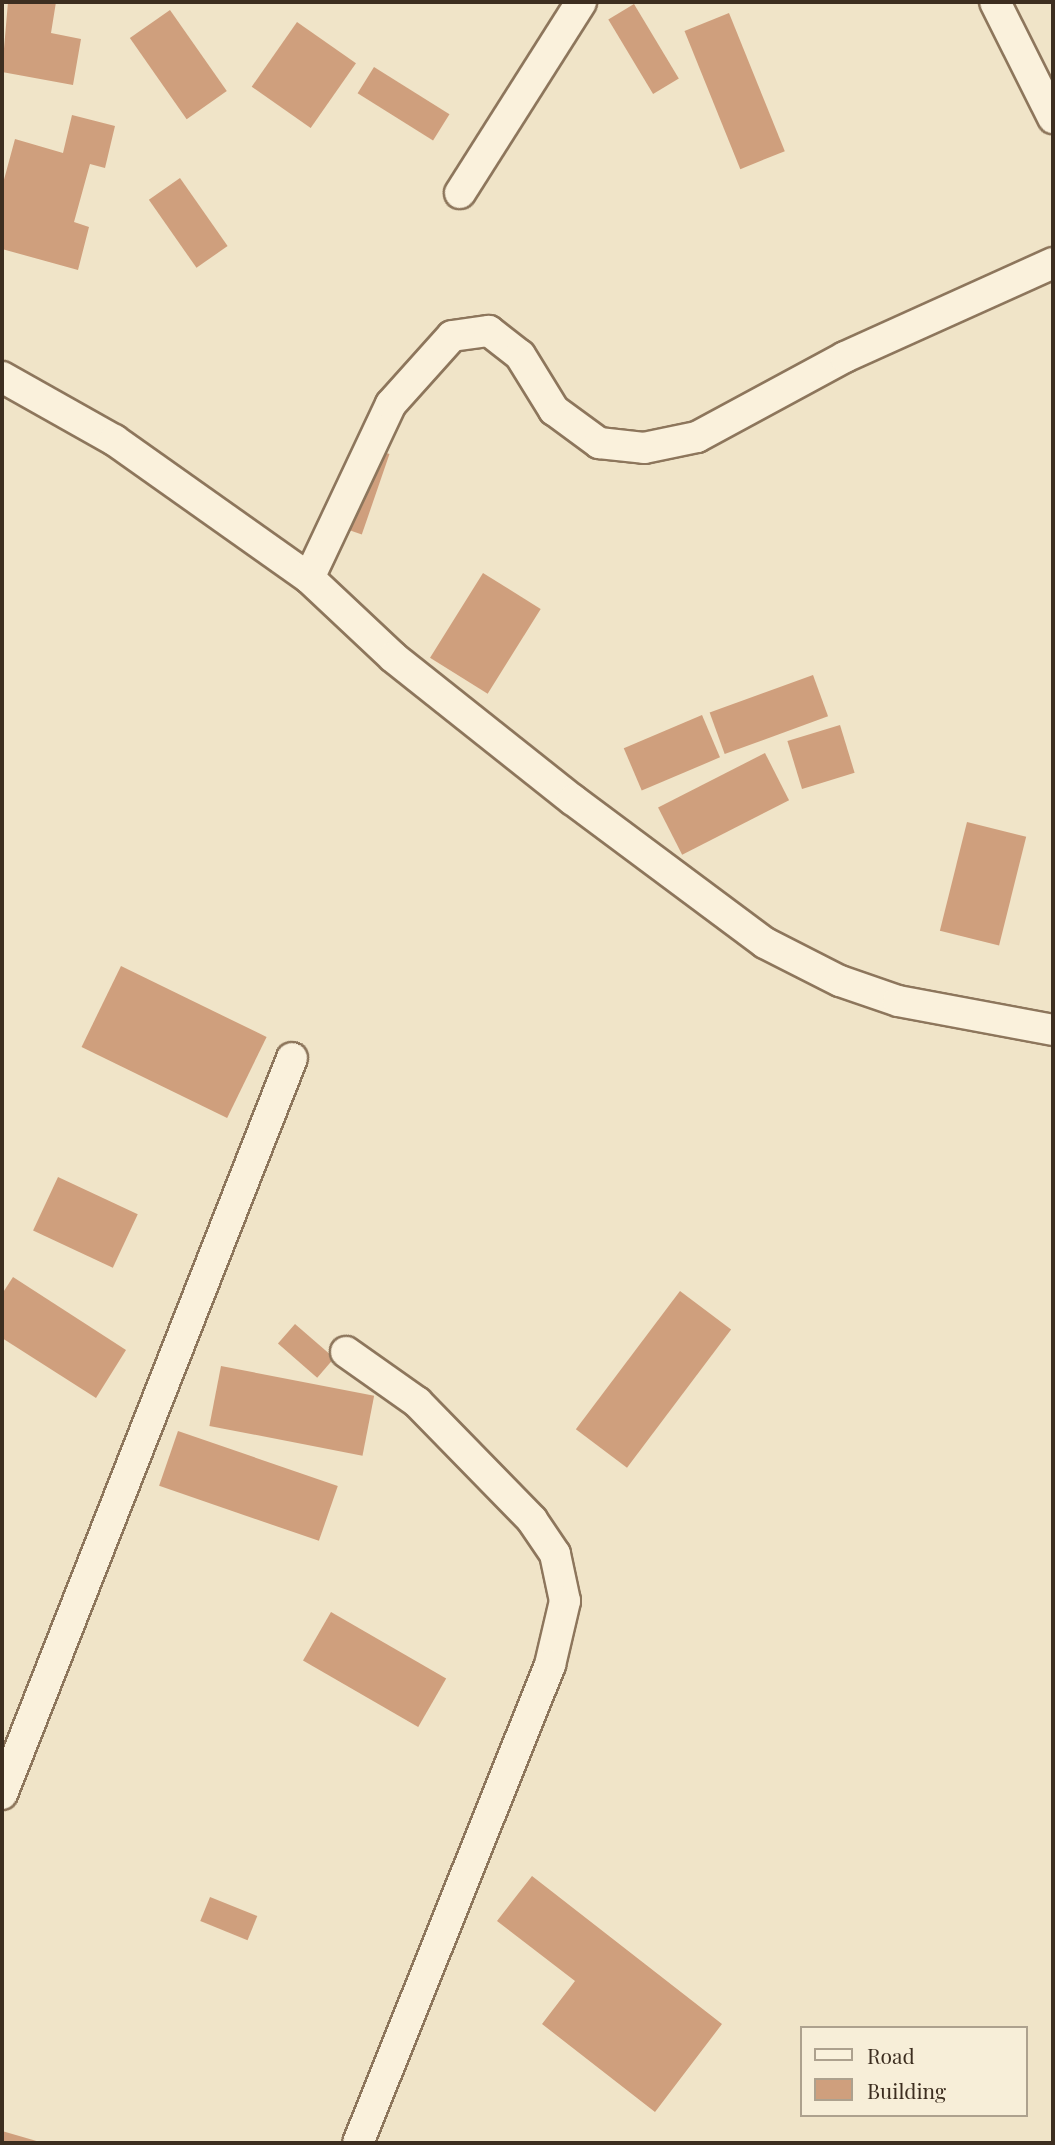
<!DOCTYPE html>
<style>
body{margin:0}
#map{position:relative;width:1055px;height:2145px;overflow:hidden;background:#f0e4c8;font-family:"Playfair Display",serif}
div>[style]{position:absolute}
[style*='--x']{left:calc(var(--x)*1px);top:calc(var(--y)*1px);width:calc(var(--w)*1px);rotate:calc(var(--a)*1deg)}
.building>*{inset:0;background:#cf9f7d;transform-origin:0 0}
.roads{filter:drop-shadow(2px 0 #8d765c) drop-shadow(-2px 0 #8d765c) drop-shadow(0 2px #8d765c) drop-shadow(0 -2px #8d765c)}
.minor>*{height:30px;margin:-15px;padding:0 15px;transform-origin:15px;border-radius:15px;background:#faf1dc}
span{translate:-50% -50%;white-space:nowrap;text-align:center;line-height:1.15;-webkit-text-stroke:5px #f7eed8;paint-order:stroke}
.frame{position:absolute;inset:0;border:4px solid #3d2e20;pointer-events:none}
.legend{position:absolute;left:800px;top:2026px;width:228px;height:91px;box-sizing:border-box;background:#f7eed8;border:2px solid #ada18e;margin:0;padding:9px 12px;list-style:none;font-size:21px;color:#3d2e20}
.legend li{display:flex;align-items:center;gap:14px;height:35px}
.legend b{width:35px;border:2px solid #ada18e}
</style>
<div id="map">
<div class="building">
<i style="clip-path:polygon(8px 2px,56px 2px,51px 33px,81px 39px,73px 85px,2px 72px)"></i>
<i style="left:634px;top:4px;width:87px;height:30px;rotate:59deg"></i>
<i style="left:170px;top:10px;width:99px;height:49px;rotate:55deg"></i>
<i style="left:729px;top:13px;width:149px;height:48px;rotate:68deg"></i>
<i style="left:297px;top:22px;width:72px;height:79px;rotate:35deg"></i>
<i style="left:374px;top:67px;width:89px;height:31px;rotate:32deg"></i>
<i style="clip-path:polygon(72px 115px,115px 126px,105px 168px,90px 164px,74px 222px,89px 227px,78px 270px,2px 249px,2px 187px,15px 139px,63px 153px)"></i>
<i style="left:180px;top:178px;width:83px;height:38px;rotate:55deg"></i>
<i style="left:363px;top:445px;width:28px;height:85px;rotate:19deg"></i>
<i style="left:483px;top:573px;width:68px;height:100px;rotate:32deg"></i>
<i style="left:813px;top:675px;width:44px;height:110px;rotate:70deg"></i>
<i style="left:702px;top:715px;width:46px;height:85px;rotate:67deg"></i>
<i style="left:840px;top:725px;width:50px;height:55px;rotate:73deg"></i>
<i style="left:765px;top:753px;width:53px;height:120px;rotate:63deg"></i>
<i style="left:967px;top:822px;width:61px;height:112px;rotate:14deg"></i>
<i style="left:121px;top:966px;width:162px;height:90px;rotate:26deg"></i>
<i style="left:58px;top:1177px;width:88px;height:59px;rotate:25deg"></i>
<i style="clip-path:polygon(13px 1277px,126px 1350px,96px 1398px,2px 1338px,2px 1294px)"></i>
<i style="left:680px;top:1291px;width:64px;height:173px;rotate:37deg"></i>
<i style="left:295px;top:1324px;width:52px;height:26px;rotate:41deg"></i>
<i style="left:221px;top:1366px;width:156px;height:61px;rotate:11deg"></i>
<i style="left:178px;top:1431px;width:169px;height:58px;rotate:19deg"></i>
<i style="left:331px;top:1612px;width:133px;height:56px;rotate:30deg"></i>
<i style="clip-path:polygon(532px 1876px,722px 2024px,655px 2112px,542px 2024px,575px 1981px,497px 1921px)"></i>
<i style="left:210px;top:1897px;width:51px;height:26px;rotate:22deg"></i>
<i style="clip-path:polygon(2px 2131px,40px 2142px,40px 2143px,2px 2143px)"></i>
</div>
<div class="roads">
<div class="minor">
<i style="--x:995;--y:2;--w:130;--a:63.4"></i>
<i style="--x:460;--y:193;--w:226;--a:-57.6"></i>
<i style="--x:2;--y:377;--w:129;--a:29.4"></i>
<i style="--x:114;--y:440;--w:239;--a:35.3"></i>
<i style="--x:309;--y:578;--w:115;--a:43.2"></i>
<i style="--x:393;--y:657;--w:230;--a:38.5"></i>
<i style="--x:573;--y:800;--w:239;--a:36.7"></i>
<i style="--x:765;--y:943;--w:84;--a:26.9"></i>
<i style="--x:840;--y:981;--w:61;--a:19"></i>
<i style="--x:898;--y:1001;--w:158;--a:10.6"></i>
<i style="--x:309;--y:578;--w:192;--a:-64.8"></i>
<i style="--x:391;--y:404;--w:91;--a:-48.1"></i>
<i style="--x:452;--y:336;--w:37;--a:-8"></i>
<i style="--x:489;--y:331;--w:39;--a:38"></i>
<i style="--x:520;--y:355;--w:65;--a:58.3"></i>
<i style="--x:554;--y:410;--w:56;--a:36.3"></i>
<i style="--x:599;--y:443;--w:45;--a:6.3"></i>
<i style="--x:644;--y:448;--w:54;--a:-11.7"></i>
<i style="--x:697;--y:437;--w:168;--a:-28.4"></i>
<i style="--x:845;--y:357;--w:228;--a:-24.3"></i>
<i style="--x:346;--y:1352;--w:87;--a:35.2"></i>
<i style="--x:417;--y:1402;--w:165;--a:45.7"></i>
<i style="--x:532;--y:1520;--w:41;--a:55.9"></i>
<i style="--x:555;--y:1554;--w:48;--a:78"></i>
<i style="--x:565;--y:1601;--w:66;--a:103.2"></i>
<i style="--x:550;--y:1665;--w:515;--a:111.88"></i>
<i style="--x:2;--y:1794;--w:791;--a:-68.49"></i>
</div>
</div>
<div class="frame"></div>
<ul class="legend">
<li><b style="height:9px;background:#faf1dc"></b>Road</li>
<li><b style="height:19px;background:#cf9f7d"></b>Building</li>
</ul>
</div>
